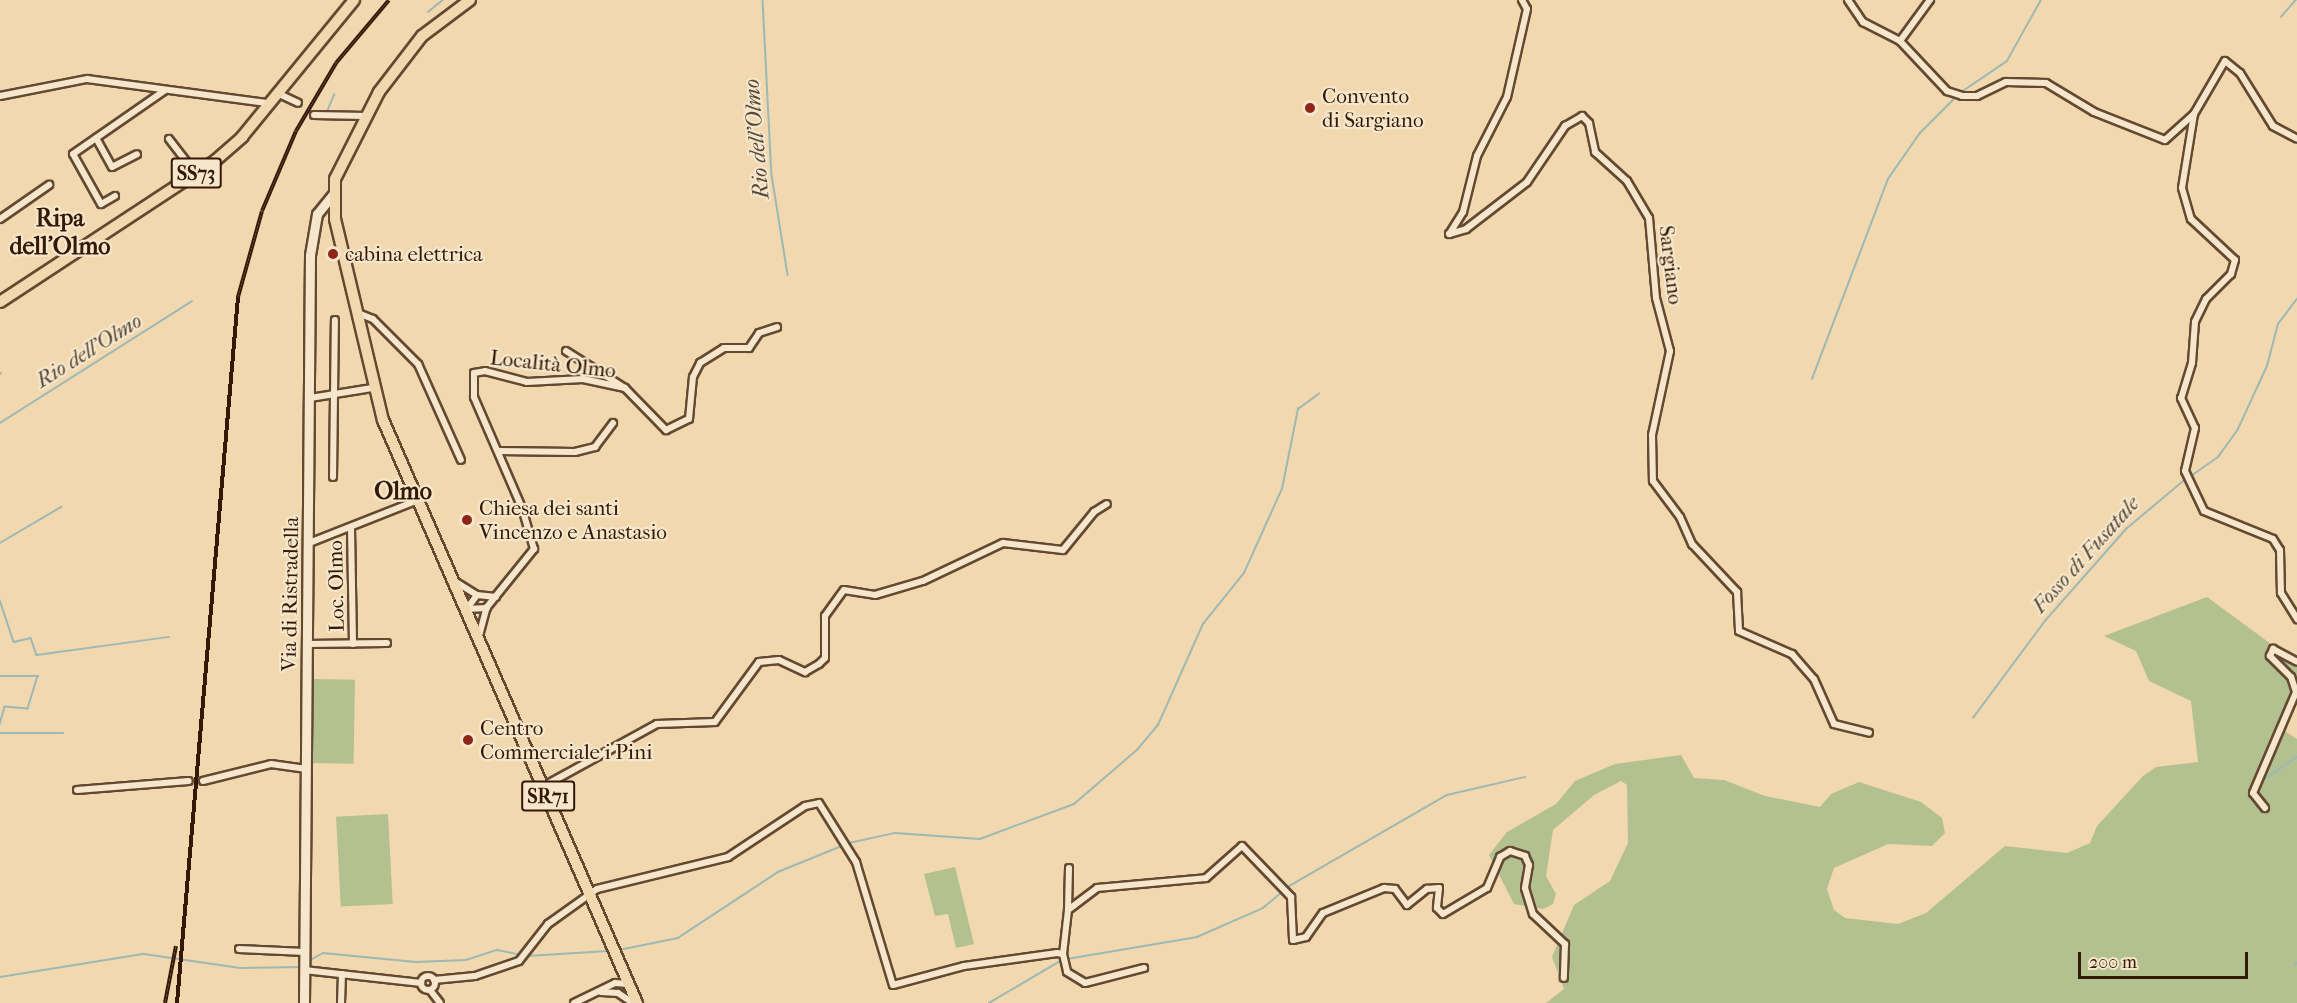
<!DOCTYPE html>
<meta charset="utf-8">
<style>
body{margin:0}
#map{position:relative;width:2297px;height:1003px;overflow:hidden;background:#f1d8af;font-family:"IM FELL French Canon",serif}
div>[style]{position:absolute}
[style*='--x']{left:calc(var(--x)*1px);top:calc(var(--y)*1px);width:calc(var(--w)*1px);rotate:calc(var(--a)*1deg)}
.green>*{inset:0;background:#b3c090;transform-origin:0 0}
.stream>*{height:1.5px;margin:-0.75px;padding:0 0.75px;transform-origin:0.75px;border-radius:0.75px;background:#9eb8b4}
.roads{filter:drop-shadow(2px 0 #644931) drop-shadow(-2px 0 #644931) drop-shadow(0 2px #644931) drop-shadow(0 -2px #644931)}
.street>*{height:6px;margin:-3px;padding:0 3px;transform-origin:3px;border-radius:3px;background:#f6e6cb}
.street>.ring{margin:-3px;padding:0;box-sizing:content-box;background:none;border:6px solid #f6e6cb;border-radius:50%}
.secondary>*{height:9px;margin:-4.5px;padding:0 4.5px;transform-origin:4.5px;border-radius:4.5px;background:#f6e6cb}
.primary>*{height:10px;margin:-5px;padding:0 5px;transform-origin:5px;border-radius:5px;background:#f1d8af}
.rail>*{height:4px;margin-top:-2px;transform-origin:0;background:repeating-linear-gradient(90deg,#f6e6cb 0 4.5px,#351907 0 9px);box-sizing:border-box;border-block:2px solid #351907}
.dots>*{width:16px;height:16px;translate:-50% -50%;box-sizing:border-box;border:3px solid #f6e6cb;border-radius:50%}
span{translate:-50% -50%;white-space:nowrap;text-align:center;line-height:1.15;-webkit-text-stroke:4.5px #f6e6cb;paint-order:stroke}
.shield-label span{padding:2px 4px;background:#f6e6cb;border:2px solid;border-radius:4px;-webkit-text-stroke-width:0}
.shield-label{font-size:20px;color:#351907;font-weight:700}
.poi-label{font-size:21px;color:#351907}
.left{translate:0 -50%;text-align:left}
.street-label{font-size:21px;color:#351907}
.water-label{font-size:22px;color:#54493b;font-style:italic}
.quarter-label{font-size:24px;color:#351907;font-weight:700}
.scale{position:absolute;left:2078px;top:952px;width:170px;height:27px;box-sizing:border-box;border:3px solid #351907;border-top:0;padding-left:8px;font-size:18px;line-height:21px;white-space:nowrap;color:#351907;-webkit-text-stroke:4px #f6e6cb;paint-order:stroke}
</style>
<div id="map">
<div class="green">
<i style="clip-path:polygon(2207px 597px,2297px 663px,2297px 688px,2282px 729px,2297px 739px,2297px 1003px,1546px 1003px,1564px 989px,1552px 957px,1574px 905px,1610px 881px,1628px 843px,1627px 785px,1621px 781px,1594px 795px,1553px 830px,1546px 876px,1556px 894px,1553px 904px,1543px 909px,1514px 904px,1489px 855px,1507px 832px,1556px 804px,1575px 781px,1615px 764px,1681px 755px,1694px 778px,1724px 780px,1765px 796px,1820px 807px,1831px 794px,1859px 782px,1921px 802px,1942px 818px,1945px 833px,1932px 846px,1888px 844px,1834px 868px,1827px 889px,1834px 910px,1845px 918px,1898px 924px,1926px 913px,2005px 846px,2067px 853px,2090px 843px,2097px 826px,2143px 776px,2156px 767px,2198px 762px,2191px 701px,2149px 681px,2136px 651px,2104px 636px)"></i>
<i style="left:311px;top:679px;width:44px;height:84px;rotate:1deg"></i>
<i style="left:388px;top:814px;width:90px;height:52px;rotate:87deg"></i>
<i style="clip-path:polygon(955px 867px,974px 944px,956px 948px,948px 914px,935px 916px,924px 874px)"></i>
</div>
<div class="stream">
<i style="--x:763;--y:0;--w:175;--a:87.1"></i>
<i style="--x:772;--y:175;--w:101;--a:80.9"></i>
<i style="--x:428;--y:12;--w:19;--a:-39"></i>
<i style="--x:2281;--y:17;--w:23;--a:-49"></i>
<i style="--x:1960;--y:93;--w:57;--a:-34.2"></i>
<i style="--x:2007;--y:61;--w:70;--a:-60.9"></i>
<i style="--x:326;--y:114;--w:21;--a:-67"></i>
<i style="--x:0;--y:374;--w:1;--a:-45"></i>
<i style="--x:1812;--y:379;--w:214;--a:-69.2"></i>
<i style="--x:1888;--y:179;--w:56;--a:-55.2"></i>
<i style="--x:1920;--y:133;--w:52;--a:-45"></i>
<i style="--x:0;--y:423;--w:227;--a:-32.4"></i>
<i style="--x:2191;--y:476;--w:33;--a:-35"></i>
<i style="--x:2218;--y:457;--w:34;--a:-54"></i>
<i style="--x:2238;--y:429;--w:69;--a:-65.3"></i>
<i style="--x:2267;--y:366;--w:43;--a:-75.3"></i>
<i style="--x:2278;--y:324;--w:31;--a:-53"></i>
<i style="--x:0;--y:543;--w:71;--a:-30.5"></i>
<i style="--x:0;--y:600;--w:44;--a:71.6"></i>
<i style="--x:14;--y:642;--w:17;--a:-13"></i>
<i style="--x:31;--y:638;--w:18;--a:71"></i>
<i style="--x:37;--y:655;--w:133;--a:-7.8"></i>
<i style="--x:0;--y:676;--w:38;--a:0"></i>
<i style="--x:38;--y:676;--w:34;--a:107"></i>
<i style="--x:28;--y:709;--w:23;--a:-175"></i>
<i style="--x:5;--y:707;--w:19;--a:106"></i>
<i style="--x:1973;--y:718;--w:121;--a:-53.4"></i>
<i style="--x:2045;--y:621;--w:123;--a:-48.6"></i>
<i style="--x:2126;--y:529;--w:80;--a:-39.9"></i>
<i style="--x:0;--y:733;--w:63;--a:0"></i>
<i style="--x:2262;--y:781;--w:42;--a:-34.4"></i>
<i style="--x:849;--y:843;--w:47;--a:-12.3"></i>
<i style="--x:895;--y:833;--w:85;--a:4"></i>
<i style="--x:980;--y:839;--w:100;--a:-20.4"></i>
<i style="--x:1074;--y:804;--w:83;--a:-40.6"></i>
<i style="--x:1137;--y:750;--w:33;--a:-50"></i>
<i style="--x:1158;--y:725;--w:111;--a:-66"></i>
<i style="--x:1203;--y:624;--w:65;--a:-51.2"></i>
<i style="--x:1244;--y:573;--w:92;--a:-65.7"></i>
<i style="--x:1282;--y:489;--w:82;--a:-78.7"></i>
<i style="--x:1298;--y:409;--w:26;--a:-36"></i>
<i style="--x:1286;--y:888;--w:186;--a:-30"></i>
<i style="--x:1447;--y:795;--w:80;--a:-13"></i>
<i style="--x:619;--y:950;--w:60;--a:-11.5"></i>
<i style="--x:678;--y:938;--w:120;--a:-33.4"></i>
<i style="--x:778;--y:872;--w:71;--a:-22.2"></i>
<i style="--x:527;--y:956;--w:81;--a:-3.5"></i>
<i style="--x:1067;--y:959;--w:132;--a:-9.6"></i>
<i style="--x:1197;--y:937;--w:72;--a:-23.7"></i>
<i style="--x:1263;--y:908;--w:26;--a:-40"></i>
<i style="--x:307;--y:962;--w:18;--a:-29"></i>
<i style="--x:323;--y:953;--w:93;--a:5.5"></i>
<i style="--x:416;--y:962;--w:50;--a:-2.3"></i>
<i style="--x:466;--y:960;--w:33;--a:-18"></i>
<i style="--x:497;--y:950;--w:25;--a:11"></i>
<i style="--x:2295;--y:965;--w:3;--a:-45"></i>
<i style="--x:0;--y:977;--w:146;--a:-9.1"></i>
<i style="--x:144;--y:954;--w:97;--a:8.3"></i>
<i style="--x:240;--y:968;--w:61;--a:-0.9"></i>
<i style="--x:989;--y:1003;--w:85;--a:-30.5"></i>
</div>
<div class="roads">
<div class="street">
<i style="--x:1522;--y:0;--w:10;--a:61"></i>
<i style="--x:1527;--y:9;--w:90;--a:102.8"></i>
<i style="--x:1507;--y:97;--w:66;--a:117"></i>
<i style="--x:1477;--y:156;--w:58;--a:104"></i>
<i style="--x:1463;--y:212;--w:26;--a:122"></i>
<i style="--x:1449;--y:234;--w:18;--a:-16"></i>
<i style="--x:1466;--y:229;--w:77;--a:-37.6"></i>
<i style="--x:1527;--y:182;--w:68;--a:-55.8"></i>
<i style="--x:1565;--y:126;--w:20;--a:-30"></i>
<i style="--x:1582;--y:116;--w:10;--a:45"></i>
<i style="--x:1589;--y:123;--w:30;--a:78"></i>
<i style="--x:1595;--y:152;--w:43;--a:42.2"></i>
<i style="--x:1627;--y:181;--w:43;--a:59.3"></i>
<i style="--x:1649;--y:218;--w:80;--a:85"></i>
<i style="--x:1656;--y:298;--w:55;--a:75.2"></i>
<i style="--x:1670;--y:351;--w:86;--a:102.1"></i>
<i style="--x:1652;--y:435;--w:46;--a:88.8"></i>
<i style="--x:1653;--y:481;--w:45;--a:53.1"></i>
<i style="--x:1680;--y:517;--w:30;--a:66"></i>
<i style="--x:1692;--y:544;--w:66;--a:46.8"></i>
<i style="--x:1737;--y:592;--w:39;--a:87"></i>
<i style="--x:1739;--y:631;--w:58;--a:23.5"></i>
<i style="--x:1792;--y:654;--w:33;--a:49"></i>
<i style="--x:1814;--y:679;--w:49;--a:66"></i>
<i style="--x:1834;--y:724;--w:36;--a:14"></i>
<i style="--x:1848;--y:0;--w:27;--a:56"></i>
<i style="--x:1863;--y:22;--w:42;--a:27.2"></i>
<i style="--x:1900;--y:41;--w:69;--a:46.8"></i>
<i style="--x:1947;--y:91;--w:16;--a:18"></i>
<i style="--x:1962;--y:96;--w:15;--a:0"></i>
<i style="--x:1977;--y:96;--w:32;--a:-26"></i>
<i style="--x:2006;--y:82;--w:40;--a:1.4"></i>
<i style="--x:2046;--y:83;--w:56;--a:31.1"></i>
<i style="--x:2094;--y:112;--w:76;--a:21.5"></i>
<i style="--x:2165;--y:140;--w:39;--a:-42"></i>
<i style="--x:2194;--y:114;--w:61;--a:-59.7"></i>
<i style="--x:2225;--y:61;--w:19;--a:39"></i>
<i style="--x:2240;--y:73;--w:62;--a:58.1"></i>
<i style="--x:2273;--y:126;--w:27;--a:28"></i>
<i style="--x:1900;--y:41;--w:51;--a:-53.8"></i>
<i style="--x:277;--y:93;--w:23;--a:25"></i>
<i style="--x:0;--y:96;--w:89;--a:-11.1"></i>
<i style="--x:87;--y:79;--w:183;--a:7.6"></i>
<i style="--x:2194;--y:114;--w:75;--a:99.2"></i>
<i style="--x:2182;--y:188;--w:32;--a:74"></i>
<i style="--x:2191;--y:219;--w:60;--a:43"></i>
<i style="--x:2235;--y:260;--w:15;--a:106"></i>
<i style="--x:2231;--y:274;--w:35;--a:135"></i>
<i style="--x:2206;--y:299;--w:25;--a:116"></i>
<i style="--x:2195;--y:322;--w:41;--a:94.2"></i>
<i style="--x:2192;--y:363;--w:37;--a:107"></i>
<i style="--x:2181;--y:398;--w:33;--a:65"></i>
<i style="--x:2195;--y:428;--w:44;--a:103.1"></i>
<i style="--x:2185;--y:471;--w:44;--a:64.6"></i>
<i style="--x:2204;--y:511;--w:74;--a:22.1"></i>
<i style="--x:2273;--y:539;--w:13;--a:58"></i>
<i style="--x:2280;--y:550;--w:43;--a:88.7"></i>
<i style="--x:2281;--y:593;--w:31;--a:58"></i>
<i style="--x:314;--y:115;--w:52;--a:1.1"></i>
<i style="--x:96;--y:138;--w:33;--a:61"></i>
<i style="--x:112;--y:167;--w:28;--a:-27"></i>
<i style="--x:169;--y:139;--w:44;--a:52.4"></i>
<i style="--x:115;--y:196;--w:16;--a:150"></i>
<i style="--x:101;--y:204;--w:57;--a:-119.2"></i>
<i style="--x:73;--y:154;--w:111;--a:-34.7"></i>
<i style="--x:0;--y:219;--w:60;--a:-34.8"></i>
<i style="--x:358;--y:313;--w:16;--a:22"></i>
<i style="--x:373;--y:319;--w:64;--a:45"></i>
<i style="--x:418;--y:364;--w:105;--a:65.9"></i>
<i style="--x:566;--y:351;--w:70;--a:32.1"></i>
<i style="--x:625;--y:388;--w:59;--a:45.7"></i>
<i style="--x:666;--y:430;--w:25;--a:-26"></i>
<i style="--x:689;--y:419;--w:42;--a:-84.6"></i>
<i style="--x:693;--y:377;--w:16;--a:-63"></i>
<i style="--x:700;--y:363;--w:28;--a:-32"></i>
<i style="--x:724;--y:348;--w:25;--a:0"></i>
<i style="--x:749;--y:348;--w:18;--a:-56"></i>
<i style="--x:759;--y:333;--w:19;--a:-18"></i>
<i style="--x:310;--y:398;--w:63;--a:-9.2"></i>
<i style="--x:498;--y:451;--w:77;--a:0.7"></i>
<i style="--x:575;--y:452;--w:21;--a:-14"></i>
<i style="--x:595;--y:447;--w:30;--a:-53"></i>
<i style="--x:333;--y:477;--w:157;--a:-89.3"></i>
<i style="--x:351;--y:528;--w:116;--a:89"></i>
<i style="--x:309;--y:543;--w:117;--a:-21.5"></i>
<i style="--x:456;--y:582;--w:25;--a:32"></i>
<i style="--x:477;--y:595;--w:19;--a:6"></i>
<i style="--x:477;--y:595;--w:17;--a:126"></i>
<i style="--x:467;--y:609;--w:20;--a:-3"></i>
<i style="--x:479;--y:636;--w:30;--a:-75"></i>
<i style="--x:487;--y:607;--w:75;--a:-51"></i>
<i style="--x:534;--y:549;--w:43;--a:-106.3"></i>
<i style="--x:522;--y:508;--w:121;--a:-113.4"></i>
<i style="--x:474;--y:397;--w:24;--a:-90"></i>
<i style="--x:474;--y:373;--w:11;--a:-10"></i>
<i style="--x:485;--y:371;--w:43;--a:14.7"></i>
<i style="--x:527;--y:382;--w:56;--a:-3.1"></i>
<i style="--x:583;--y:379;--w:43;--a:12.1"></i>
<i style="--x:307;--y:644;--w:80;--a:-0.7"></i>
<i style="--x:203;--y:781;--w:70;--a:-14"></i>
<i style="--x:271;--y:764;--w:34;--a:8"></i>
<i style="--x:544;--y:786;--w:129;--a:-28.8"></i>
<i style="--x:657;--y:724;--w:58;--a:-2"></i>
<i style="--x:715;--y:722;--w:74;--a:-53.7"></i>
<i style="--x:759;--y:662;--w:20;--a:-6"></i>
<i style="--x:779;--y:660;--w:29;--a:25"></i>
<i style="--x:805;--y:672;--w:16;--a:-30"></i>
<i style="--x:819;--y:664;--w:8;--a:-45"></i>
<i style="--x:825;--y:658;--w:42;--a:-90"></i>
<i style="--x:825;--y:616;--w:32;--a:-54"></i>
<i style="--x:844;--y:590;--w:31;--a:9"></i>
<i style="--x:875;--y:595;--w:50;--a:-16.3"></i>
<i style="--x:923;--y:581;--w:89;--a:-25.4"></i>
<i style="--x:1003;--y:543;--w:60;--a:6.7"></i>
<i style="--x:1063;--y:550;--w:49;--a:-50.8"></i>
<i style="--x:1094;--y:512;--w:15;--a:-32"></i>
<i style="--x:77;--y:790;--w:112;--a:-4.6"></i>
<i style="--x:2265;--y:808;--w:19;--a:-129"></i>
<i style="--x:2253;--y:793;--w:110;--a:-66.9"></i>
<i style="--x:2296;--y:692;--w:16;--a:-108"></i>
<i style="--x:2291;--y:677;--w:30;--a:-135"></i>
<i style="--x:2270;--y:656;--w:8;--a:-67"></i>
<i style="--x:2273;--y:649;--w:27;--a:28"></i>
<i style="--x:1068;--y:909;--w:41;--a:-88.6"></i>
<i style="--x:239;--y:949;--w:66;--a:2.6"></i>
<i style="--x:1063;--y:954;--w:44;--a:-83.5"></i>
<i style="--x:1068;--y:910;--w:36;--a:-37"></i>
<i style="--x:1097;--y:888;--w:109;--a:-5.2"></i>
<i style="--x:1206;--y:878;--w:48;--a:-41.6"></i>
<i style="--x:1242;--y:846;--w:71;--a:46.1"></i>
<i style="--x:1291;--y:897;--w:43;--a:87.3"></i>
<i style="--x:1293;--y:940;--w:13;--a:-13"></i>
<i style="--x:1306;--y:937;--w:29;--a:-55"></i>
<i style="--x:1323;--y:913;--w:66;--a:-22.3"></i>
<i style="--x:1384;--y:888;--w:11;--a:5"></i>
<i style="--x:1395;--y:889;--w:20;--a:53"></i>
<i style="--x:1407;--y:905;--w:26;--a:-39"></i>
<i style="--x:1427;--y:889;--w:12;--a:-5"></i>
<i style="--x:1439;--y:888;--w:20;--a:96"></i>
<i style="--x:1437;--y:908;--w:8;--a:45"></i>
<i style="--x:1443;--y:914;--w:51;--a:-30.6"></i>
<i style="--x:1487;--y:888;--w:34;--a:-67"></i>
<i style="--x:1500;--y:857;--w:12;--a:-31"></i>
<i style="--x:1510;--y:851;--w:16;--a:18"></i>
<i style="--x:1525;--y:856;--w:10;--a:66"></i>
<i style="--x:1529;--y:865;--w:23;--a:100"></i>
<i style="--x:1525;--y:888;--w:27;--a:73"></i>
<i style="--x:1533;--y:914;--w:44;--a:43.2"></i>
<i style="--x:1565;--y:944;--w:34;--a:92"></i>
<i style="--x:304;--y:970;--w:118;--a:6.3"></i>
<i class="ring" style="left:421px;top:976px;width:8px;height:8px"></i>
<i style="--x:434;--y:980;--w:41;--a:-5.6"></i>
<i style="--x:475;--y:976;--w:46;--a:-18.8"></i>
<i style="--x:519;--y:961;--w:47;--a:-51.9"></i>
<i style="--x:548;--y:924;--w:60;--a:-35.5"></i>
<i style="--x:597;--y:889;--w:135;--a:-13.7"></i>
<i style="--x:728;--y:857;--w:92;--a:-33.5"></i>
<i style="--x:805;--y:806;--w:14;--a:-12"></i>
<i style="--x:819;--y:803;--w:70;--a:57.9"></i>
<i style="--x:856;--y:862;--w:128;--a:73.3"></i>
<i style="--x:893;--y:985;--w:73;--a:-15"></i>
<i style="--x:964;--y:966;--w:94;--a:-8"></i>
<i style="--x:1057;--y:953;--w:6;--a:9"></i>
<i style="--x:1063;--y:954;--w:18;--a:77"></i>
<i style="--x:1067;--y:972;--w:21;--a:31"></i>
<i style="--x:1085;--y:983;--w:61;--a:-14.3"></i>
<i style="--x:430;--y:990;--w:16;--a:52"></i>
<i style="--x:601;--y:992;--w:17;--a:3"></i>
<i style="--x:618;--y:993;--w:18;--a:34"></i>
<i style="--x:341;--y:1003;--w:29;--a:-88"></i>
<i style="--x:574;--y:1003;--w:46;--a:-26"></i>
<i style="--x:615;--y:983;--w:13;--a:4"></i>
</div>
<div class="secondary">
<i style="--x:304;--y:1003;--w:748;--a:-89.54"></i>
<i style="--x:310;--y:255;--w:42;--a:-80.3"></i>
<i style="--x:317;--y:214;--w:27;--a:-51"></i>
</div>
<div class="primary">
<i style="--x:470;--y:0;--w:60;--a:143.1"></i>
<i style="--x:422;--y:36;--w:71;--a:127.5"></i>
<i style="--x:379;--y:92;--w:97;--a:116.8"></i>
<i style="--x:335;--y:179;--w:40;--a:90"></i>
<i style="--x:335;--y:219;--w:207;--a:76.6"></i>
<i style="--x:383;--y:420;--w:636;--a:66.46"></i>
<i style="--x:0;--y:302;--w:258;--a:-33.3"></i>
<i style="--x:216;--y:160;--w:35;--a:-41"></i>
<i style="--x:242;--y:137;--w:177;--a:-50.7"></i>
</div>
</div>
<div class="rail">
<i style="--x:165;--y:1003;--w:58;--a:-79.1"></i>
<i style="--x:177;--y:1003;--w:709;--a:-85.06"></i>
<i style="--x:238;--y:297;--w:89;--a:-74.4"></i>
<i style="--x:262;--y:211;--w:87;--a:-67"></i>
<i style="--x:296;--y:131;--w:79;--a:-59.5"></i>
<i style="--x:336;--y:63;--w:82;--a:-49.9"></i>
</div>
<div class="dots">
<i style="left:1310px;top:108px;background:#8f2418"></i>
<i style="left:333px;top:254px;background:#8f2418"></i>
<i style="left:467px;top:520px;background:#8f2418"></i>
<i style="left:468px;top:740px;background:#8f2418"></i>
</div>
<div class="shield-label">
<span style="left:196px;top:173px">SS73</span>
<span style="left:548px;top:796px">SR71</span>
</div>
<div class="poi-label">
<span class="left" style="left:1322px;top:108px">Convento<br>di Sargiano</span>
<span class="left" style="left:345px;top:254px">cabina elettrica</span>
<span class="left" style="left:479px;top:520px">Chiesa dei santi<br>Vincenzo e Anastasio</span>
<span class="left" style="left:480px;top:740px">Centro<br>Commerciale i Pini</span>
</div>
<div class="street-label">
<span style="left:1671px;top:265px;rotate:83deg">Sargiano</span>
<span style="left:553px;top:364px;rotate:6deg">Località Olmo</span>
<span style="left:336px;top:586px;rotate:-91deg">Loc. Olmo</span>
<span style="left:290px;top:594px;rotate:-89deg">Via di Ristradella</span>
</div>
<div class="water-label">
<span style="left:757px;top:139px;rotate:-95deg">Rio dell'Olmo</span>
<span style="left:89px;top:351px;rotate:-32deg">Rio dell'Olmo</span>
<span style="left:2086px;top:555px;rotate:-48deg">Fosso di Fusatale</span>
</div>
<div class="quarter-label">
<span style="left:60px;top:233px">Ripa<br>dell'Olmo</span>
<span style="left:403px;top:492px">Olmo</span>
</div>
<div class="scale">200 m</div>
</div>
